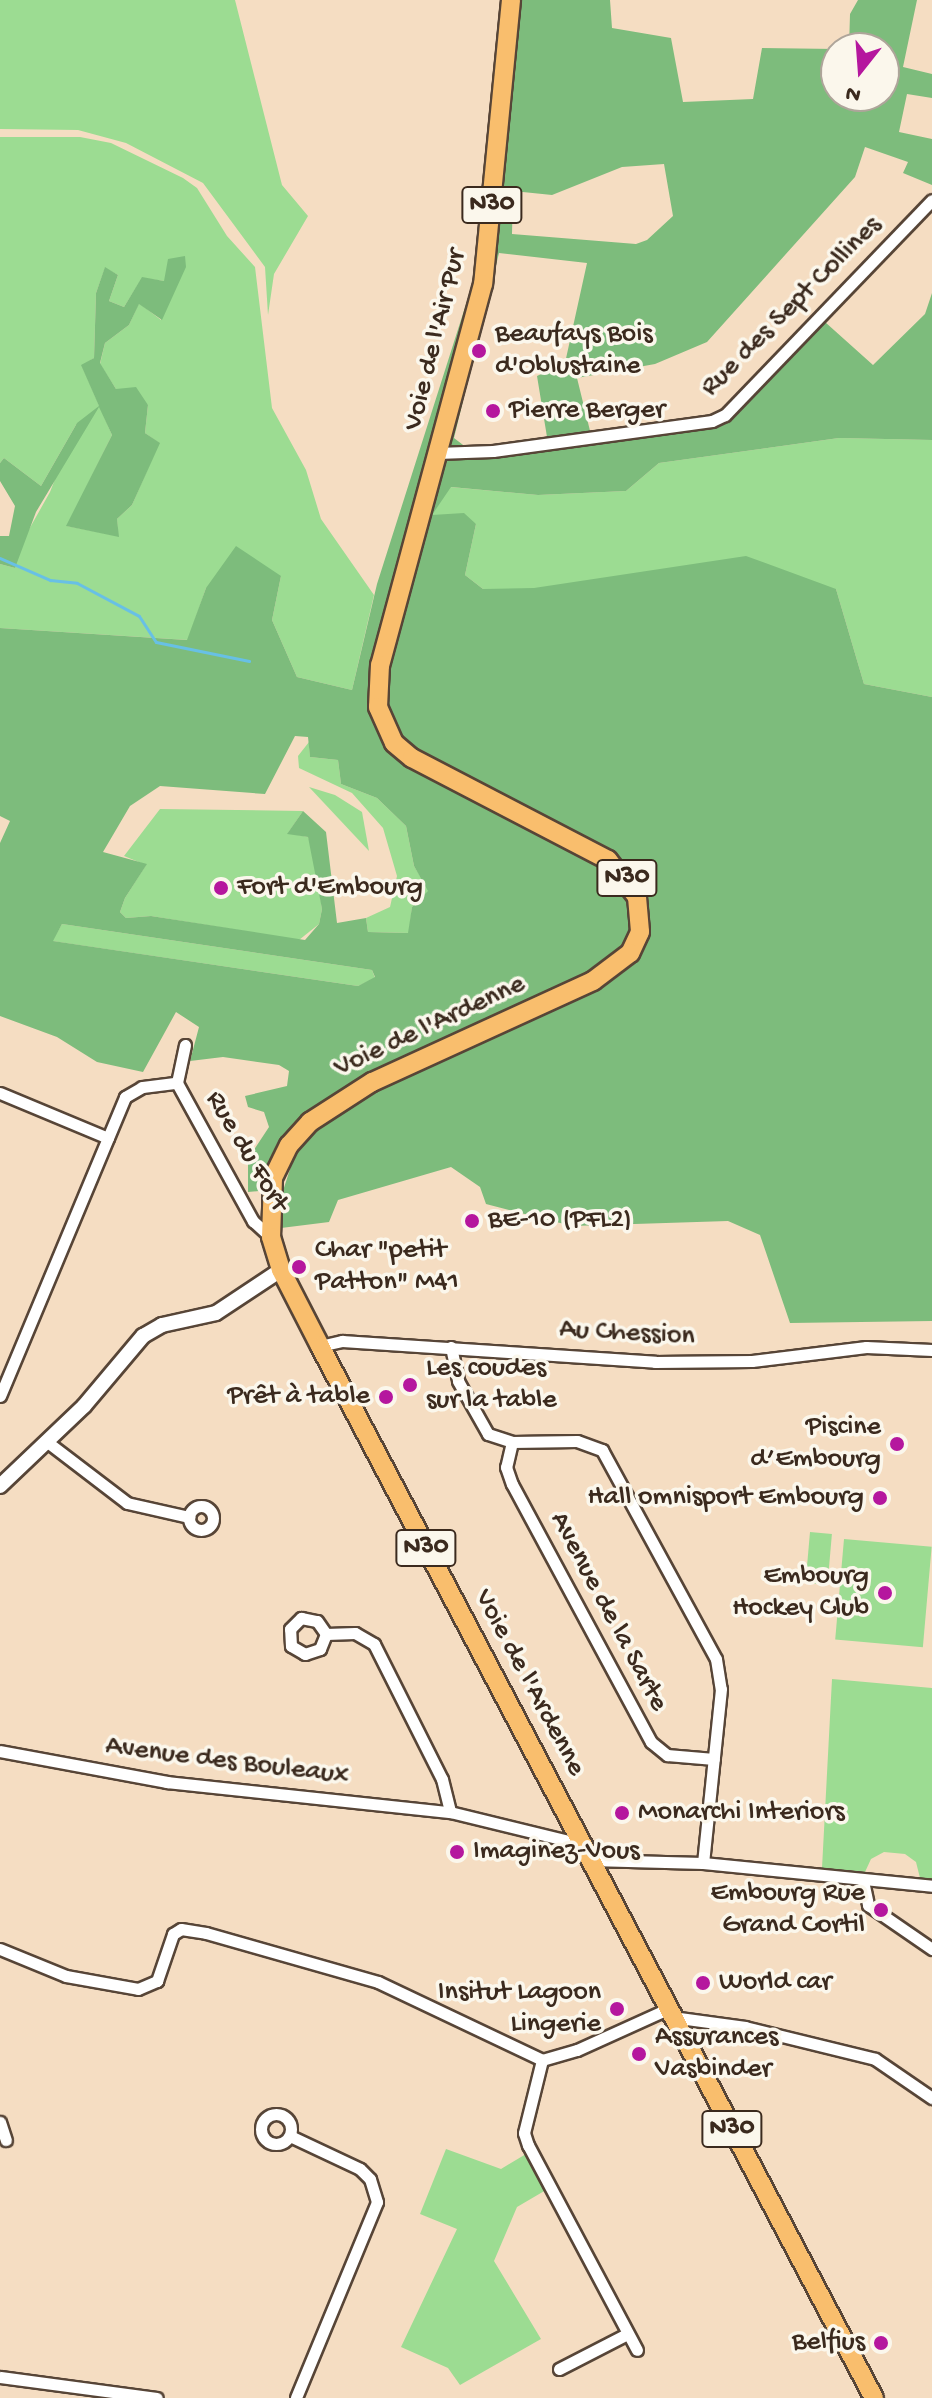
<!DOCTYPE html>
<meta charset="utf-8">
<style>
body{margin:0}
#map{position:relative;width:932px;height:2398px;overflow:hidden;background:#f5ddc2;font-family:"Gochi Hand",sans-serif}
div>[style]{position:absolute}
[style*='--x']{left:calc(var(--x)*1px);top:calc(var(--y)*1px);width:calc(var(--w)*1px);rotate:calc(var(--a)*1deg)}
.green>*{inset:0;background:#9cdc92;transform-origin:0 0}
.forest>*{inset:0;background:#7dbc7c}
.stream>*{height:3px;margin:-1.5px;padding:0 1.5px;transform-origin:1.5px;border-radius:1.5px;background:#68c0e5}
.roads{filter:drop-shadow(2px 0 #574537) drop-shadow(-2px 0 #574537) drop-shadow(0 2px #574537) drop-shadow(0 -2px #574537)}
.minor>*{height:11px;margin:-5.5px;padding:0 5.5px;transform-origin:5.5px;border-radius:5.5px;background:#fff}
.minor>.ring{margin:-5.5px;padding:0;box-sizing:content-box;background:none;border:11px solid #fff;border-radius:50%}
.tertiary>*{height:14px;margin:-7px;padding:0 7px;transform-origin:7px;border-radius:7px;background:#fff}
.primary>*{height:18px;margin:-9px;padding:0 9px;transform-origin:9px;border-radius:9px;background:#f9be6d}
.dots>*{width:22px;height:22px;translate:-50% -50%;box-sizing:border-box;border:4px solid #fbf7ec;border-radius:50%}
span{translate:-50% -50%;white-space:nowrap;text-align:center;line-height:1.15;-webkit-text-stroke:7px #fbf7ec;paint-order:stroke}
.shield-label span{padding:2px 6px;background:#fbf7ec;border:2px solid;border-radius:6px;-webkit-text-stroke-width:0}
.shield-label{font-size:26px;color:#3b2a1e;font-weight:700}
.street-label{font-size:28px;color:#3b2a1e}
.poi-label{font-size:28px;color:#3b2a1e}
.left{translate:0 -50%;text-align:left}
.right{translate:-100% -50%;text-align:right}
.north{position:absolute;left:820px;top:32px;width:80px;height:80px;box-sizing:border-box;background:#fbf7ec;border:2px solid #aea59a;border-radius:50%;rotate:197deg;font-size:22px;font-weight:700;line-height:32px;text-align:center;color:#3b2a1e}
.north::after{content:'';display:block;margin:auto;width:28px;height:36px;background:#b5179e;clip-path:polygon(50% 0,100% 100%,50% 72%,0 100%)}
</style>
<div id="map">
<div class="green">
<i style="clip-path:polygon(0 0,235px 0,282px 185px,308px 216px,274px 274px,268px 315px,265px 267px,203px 183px,126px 143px,78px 130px,0 129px)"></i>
<i style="clip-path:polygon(evenodd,0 137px,80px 137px,111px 143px,183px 178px,197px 188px,227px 236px,255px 267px,272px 408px,306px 470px,321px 519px,374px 595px,352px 690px,297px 677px,272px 620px,281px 576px,206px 588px,188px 640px,0 628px,0 564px,15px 568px,18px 549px,50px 492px,77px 423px,41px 486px,4px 458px,0 463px,0 137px,105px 268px,118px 275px,109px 301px,124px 307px,142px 278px,164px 281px,161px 320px,139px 303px,129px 325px,105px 343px,100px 364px,116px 389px,148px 405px,145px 433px,159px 443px,132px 505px,117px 519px,118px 536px,67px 526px,112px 435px,82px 366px,94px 358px,96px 293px,105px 268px)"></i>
<i style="clip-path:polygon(839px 438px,932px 440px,932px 697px,864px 684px,836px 589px,483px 589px,465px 575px,476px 524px,431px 515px,450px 487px,538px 495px,626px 491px,659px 463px)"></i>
<i style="clip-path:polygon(309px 742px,310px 757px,338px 760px,341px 784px,377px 798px,406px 826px,414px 866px,429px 891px,412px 907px,409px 933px,368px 932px,366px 918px,390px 907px,397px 876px,383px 828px,352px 793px,299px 768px,298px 756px)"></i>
<i style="clip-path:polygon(309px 787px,335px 795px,362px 812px,369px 851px)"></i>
<i style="clip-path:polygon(160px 809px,303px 811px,288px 833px,308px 837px,314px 852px,322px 909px,319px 924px,299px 940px,151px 916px,126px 918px,120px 912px,125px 898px,146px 865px,124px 856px)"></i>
<i style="clip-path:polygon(62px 924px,372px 970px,375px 978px,358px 986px,52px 941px)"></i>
<i style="left:810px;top:1532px;width:22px;height:51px;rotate:5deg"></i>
<i style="left:844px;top:1539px;width:88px;height:101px;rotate:5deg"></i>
<i style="clip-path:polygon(832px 1679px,932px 1688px,932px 1879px,920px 1878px,916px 1862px,905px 1854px,884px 1852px,871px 1859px,865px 1872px,822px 1868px)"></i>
<i style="clip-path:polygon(446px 2149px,501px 2169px,526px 2154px,546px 2190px,517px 2207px,494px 2261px,541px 2339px,460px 2385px,448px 2368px,401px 2347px,457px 2229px,420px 2214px)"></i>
</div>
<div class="forest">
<i style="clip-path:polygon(evenodd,517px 0,610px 0,612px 28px,671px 38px,683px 102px,753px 99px,762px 48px,836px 49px,836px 96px,884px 96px,884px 48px,849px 48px,850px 14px,858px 0,917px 0,903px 67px,932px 74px,932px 98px,907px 94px,899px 132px,932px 139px,932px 185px,903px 173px,908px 162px,865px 147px,855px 177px,707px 342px,655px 364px,577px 378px,593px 443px,718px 426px,733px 418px,825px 322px,873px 365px,925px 314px,932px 293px,932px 440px,839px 438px,659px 463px,626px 491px,538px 495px,451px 487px,432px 515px,464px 513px,476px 524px,465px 575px,483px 589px,534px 588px,746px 556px,836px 589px,864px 684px,932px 697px,932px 1321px,790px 1323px,760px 1235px,728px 1221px,572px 1226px,486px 1204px,480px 1187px,451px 1167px,338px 1200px,329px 1222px,281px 1228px,282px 1194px,291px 1166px,270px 1159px,259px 1191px,248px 1192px,248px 1159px,269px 1127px,264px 1112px,248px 1107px,245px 1096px,287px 1086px,289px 1071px,279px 1065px,223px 1057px,190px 1061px,199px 1027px,176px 1012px,143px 1072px,97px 1062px,57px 1037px,0 1016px,0 843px,10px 821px,0 816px,0 628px,187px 640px,206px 588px,236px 546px,281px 576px,272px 620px,297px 677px,352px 690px,377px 584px,474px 279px,517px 0,664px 164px,673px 216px,647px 240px,636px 244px,512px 234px,513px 191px,552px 195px,622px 167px,664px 164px,517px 0,499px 253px,587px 263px,565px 363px,537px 376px,547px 437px,467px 448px,454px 438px,499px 253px,517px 0,295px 736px,308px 737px,310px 757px,338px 760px,341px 784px,377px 798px,406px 826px,414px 866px,428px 891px,412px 907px,408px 933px,368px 932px,366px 918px,337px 923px,326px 832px,303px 811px,287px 834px,308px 837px,322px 909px,319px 924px,305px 940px,151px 916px,126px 918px,120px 912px,125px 898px,147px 864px,103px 852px,130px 806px,160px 786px,265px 794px,295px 736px,517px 0,62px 924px,372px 970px,375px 977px,358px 986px,53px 941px,62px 924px)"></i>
<i style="clip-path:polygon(185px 256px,186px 267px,162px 320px,139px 304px,129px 325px,105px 343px,100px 363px,116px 389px,136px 387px,148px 405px,145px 433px,160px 443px,132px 505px,117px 519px,119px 537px,66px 526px,112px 435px,99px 407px,36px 512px,15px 568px,0 564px,0 536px,9px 536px,15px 506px,0 481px,0 463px,4px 458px,41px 486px,77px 423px,99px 406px,81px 365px,94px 358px,96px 293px,105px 267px,118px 275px,109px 301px,124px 307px,142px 277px,164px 281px,168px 259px)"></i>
</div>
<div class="stream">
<i style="--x:0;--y:558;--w:55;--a:23.7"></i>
<i style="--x:50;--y:580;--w:27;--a:6"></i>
<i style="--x:77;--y:583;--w:70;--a:28"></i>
<i style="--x:139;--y:616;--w:31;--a:57"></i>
<i style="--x:156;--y:642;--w:95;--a:11.5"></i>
</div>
<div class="roads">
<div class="minor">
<i style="--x:437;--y:453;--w:56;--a:-2"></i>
<i style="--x:493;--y:451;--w:221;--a:-7.8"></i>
<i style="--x:712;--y:421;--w:14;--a:-25"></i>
<i style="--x:725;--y:415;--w:298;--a:-46.1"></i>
<i style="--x:185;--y:1045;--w:39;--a:102"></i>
<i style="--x:177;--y:1083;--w:158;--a:61.2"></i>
<i style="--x:253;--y:1221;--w:24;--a:42"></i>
<i style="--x:0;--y:1093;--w:117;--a:22.6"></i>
<i style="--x:320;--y:1346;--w:23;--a:-13"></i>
<i style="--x:342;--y:1341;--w:314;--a:3.8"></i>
<i style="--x:655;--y:1362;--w:97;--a:-0.6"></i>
<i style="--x:752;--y:1361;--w:115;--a:-7"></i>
<i style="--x:866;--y:1347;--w:66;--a:2.6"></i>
<i style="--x:451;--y:1347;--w:35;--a:78"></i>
<i style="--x:458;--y:1381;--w:61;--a:60.5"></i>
<i style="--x:488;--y:1434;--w:25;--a:18"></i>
<i style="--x:512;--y:1442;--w:65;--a:-0.9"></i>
<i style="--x:577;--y:1441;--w:27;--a:20"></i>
<i style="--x:602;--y:1450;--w:238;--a:61.4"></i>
<i style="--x:716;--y:1659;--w:30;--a:81"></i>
<i style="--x:721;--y:1689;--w:175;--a:95.9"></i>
<i style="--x:0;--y:1396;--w:324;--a:-67.3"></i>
<i style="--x:125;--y:1097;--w:20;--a:-30"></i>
<i style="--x:142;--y:1087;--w:35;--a:-7"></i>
<i style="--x:46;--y:1441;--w:102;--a:37.4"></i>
<i style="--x:127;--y:1503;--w:64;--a:12.7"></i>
<i style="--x:512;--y:1442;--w:26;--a:103"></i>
<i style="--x:506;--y:1467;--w:18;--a:71"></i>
<i style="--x:512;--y:1484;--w:293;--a:61.7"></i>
<i style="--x:651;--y:1742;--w:21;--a:39"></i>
<i style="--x:667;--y:1755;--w:47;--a:4.9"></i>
<i class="ring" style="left:189px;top:1506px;width:13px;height:13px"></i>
<i style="--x:301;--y:1618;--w:16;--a:11"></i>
<i style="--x:317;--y:1621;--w:16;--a:55"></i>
<i style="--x:326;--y:1634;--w:16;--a:112"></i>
<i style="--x:320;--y:1649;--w:16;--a:162"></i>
<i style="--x:305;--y:1654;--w:16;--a:-150"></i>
<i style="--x:291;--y:1646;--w:17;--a:-93"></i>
<i style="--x:290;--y:1629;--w:16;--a:-45"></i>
<i style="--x:326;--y:1634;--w:29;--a:-2"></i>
<i style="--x:355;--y:1633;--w:22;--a:30"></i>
<i style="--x:374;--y:1644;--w:151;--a:63.3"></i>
<i style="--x:442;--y:1779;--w:34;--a:76"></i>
<i style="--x:0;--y:1751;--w:170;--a:10.5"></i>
<i style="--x:167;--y:1782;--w:285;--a:6.1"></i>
<i style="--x:450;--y:1812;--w:135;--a:13.7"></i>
<i style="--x:590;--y:1860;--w:113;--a:1.5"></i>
<i style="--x:703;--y:1863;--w:230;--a:5.7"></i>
<i style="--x:863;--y:1881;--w:25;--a:78"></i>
<i style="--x:868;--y:1905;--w:78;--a:34.5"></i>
<i style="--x:0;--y:1949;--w:71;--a:22.2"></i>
<i style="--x:66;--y:1976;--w:73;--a:10.2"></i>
<i style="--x:138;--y:1989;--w:21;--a:-23"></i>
<i style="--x:157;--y:1981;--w:50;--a:-71.2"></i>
<i style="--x:173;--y:1934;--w:9;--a:-32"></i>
<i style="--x:181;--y:1929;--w:25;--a:9"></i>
<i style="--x:206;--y:1933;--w:179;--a:15.9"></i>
<i style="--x:378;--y:1982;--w:182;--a:25.4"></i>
<i style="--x:542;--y:2060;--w:36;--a:-16"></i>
<i style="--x:577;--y:2050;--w:100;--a:-24.3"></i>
<i style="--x:672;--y:2017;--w:74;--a:7.8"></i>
<i style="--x:745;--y:2027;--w:134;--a:13.8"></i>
<i style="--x:875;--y:2059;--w:69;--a:34.4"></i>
<i style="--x:542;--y:2060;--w:75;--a:103.9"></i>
<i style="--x:524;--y:2133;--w:13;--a:72"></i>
<i style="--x:528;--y:2145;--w:232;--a:62"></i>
<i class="ring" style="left:261px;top:2114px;width:19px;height:19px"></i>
<i style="--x:0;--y:2122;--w:19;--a:72"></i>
<i style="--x:290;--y:2136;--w:77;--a:25.2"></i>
<i style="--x:360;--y:2169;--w:14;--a:45"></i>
<i style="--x:370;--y:2179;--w:24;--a:73"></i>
<i style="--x:377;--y:2202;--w:212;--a:112.5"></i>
<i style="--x:559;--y:2369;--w:76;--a:-27.2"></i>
<i style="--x:0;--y:2377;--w:158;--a:7.6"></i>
</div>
<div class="tertiary">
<i style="--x:0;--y:1486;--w:116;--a:-43.6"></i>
<i style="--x:84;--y:1406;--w:92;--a:-49.9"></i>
<i style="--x:143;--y:1336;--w:22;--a:-30"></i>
<i style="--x:162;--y:1325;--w:55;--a:-12.5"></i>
<i style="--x:216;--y:1313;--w:78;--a:-33.5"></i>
</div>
<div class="primary">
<i style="--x:511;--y:0;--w:285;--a:95.6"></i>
<i style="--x:483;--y:284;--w:395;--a:105.1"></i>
<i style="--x:380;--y:665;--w:42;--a:92.7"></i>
<i style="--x:378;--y:707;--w:39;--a:66"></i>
<i style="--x:394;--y:743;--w:23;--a:40"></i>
<i style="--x:412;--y:758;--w:221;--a:27.5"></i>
<i style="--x:608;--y:860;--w:47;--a:51.9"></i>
<i style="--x:637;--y:897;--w:35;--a:85"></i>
<i style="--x:640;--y:932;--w:23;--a:115"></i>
<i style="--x:630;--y:953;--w:46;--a:142.9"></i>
<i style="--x:593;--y:981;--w:243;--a:155.4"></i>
<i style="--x:372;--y:1082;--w:74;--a:147.2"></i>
<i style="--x:310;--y:1122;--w:31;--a:132"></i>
<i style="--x:289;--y:1145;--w:37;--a:116"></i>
<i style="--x:273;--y:1178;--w:59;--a:91.9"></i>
<i style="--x:271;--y:1237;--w:34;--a:73"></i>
<i style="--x:281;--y:1270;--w:85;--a:62.8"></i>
<i style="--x:320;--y:1346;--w:1189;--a:62.23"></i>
</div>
</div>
<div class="dots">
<i style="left:479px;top:351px;background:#b5179e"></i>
<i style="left:493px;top:411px;background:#b5179e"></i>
<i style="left:221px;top:888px;background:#b5179e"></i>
<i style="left:472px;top:1221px;background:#b5179e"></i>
<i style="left:299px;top:1267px;background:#b5179e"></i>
<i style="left:410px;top:1385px;background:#b5179e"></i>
<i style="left:386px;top:1397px;background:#b5179e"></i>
<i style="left:897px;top:1444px;background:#b5179e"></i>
<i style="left:880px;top:1498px;background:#b5179e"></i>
<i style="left:885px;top:1593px;background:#b5179e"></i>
<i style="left:622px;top:1813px;background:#b5179e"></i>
<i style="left:457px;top:1852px;background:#b5179e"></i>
<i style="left:881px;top:1910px;background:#b5179e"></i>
<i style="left:703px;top:1983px;background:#b5179e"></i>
<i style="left:617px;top:2009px;background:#b5179e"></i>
<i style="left:639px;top:2054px;background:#b5179e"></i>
<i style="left:881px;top:2343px;background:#b5179e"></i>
</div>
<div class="shield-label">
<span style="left:492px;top:205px">N30</span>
<span style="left:627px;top:878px">N30</span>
<span style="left:426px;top:1548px">N30</span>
<span style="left:732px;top:2129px">N30</span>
</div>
<div class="street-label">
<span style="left:792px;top:307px;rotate:-45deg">Rue des Sept Collines</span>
<span style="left:436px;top:340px;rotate:-76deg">Voie de l'Air Pur</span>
<span style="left:430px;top:1027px;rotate:-25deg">Voie de l'Ardenne</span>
<span style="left:246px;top:1152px;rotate:59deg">Rue du Fort</span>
<span style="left:627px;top:1334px;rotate:3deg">Au Chession</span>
<span style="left:608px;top:1612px;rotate:62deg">Avenue de la Sarte</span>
<span style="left:529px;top:1683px;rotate:62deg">Voie de l'Ardenne</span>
<span style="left:227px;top:1762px;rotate:7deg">Avenue des Bouleaux</span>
</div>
<div class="poi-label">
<span class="left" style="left:495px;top:351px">Beaufays Bois<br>d'Oblustaine</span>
<span class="left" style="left:509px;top:411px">Pierre Berger</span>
<span class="left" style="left:237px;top:888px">Fort d'Embourg</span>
<span class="left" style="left:488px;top:1221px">BE-10 (PFL2)</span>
<span class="left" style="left:315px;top:1267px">Char "petit<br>Patton" M41</span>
<span class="left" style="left:426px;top:1385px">Les coudes<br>sur la table</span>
<span class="right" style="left:370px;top:1397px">Prêt à table</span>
<span class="right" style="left:881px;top:1444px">Piscine<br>d’Embourg</span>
<span class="right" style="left:864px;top:1498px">Hall omnisport Embourg</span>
<span class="right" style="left:869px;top:1593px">Embourg<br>Hockey Club</span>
<span class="left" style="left:638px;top:1813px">Monarchi Interiors</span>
<span class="left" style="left:473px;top:1852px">Imaginez-Vous</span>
<span class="right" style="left:865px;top:1910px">Embourg Rue<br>Grand Cortil</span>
<span class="left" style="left:719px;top:1983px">World car</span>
<span class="right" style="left:601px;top:2009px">Insitut Lagoon<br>Lingerie</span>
<span class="left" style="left:655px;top:2054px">Assurances<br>Vasbinder</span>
<span class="right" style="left:865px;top:2343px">Belfius</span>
</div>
<div class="north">N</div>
</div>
